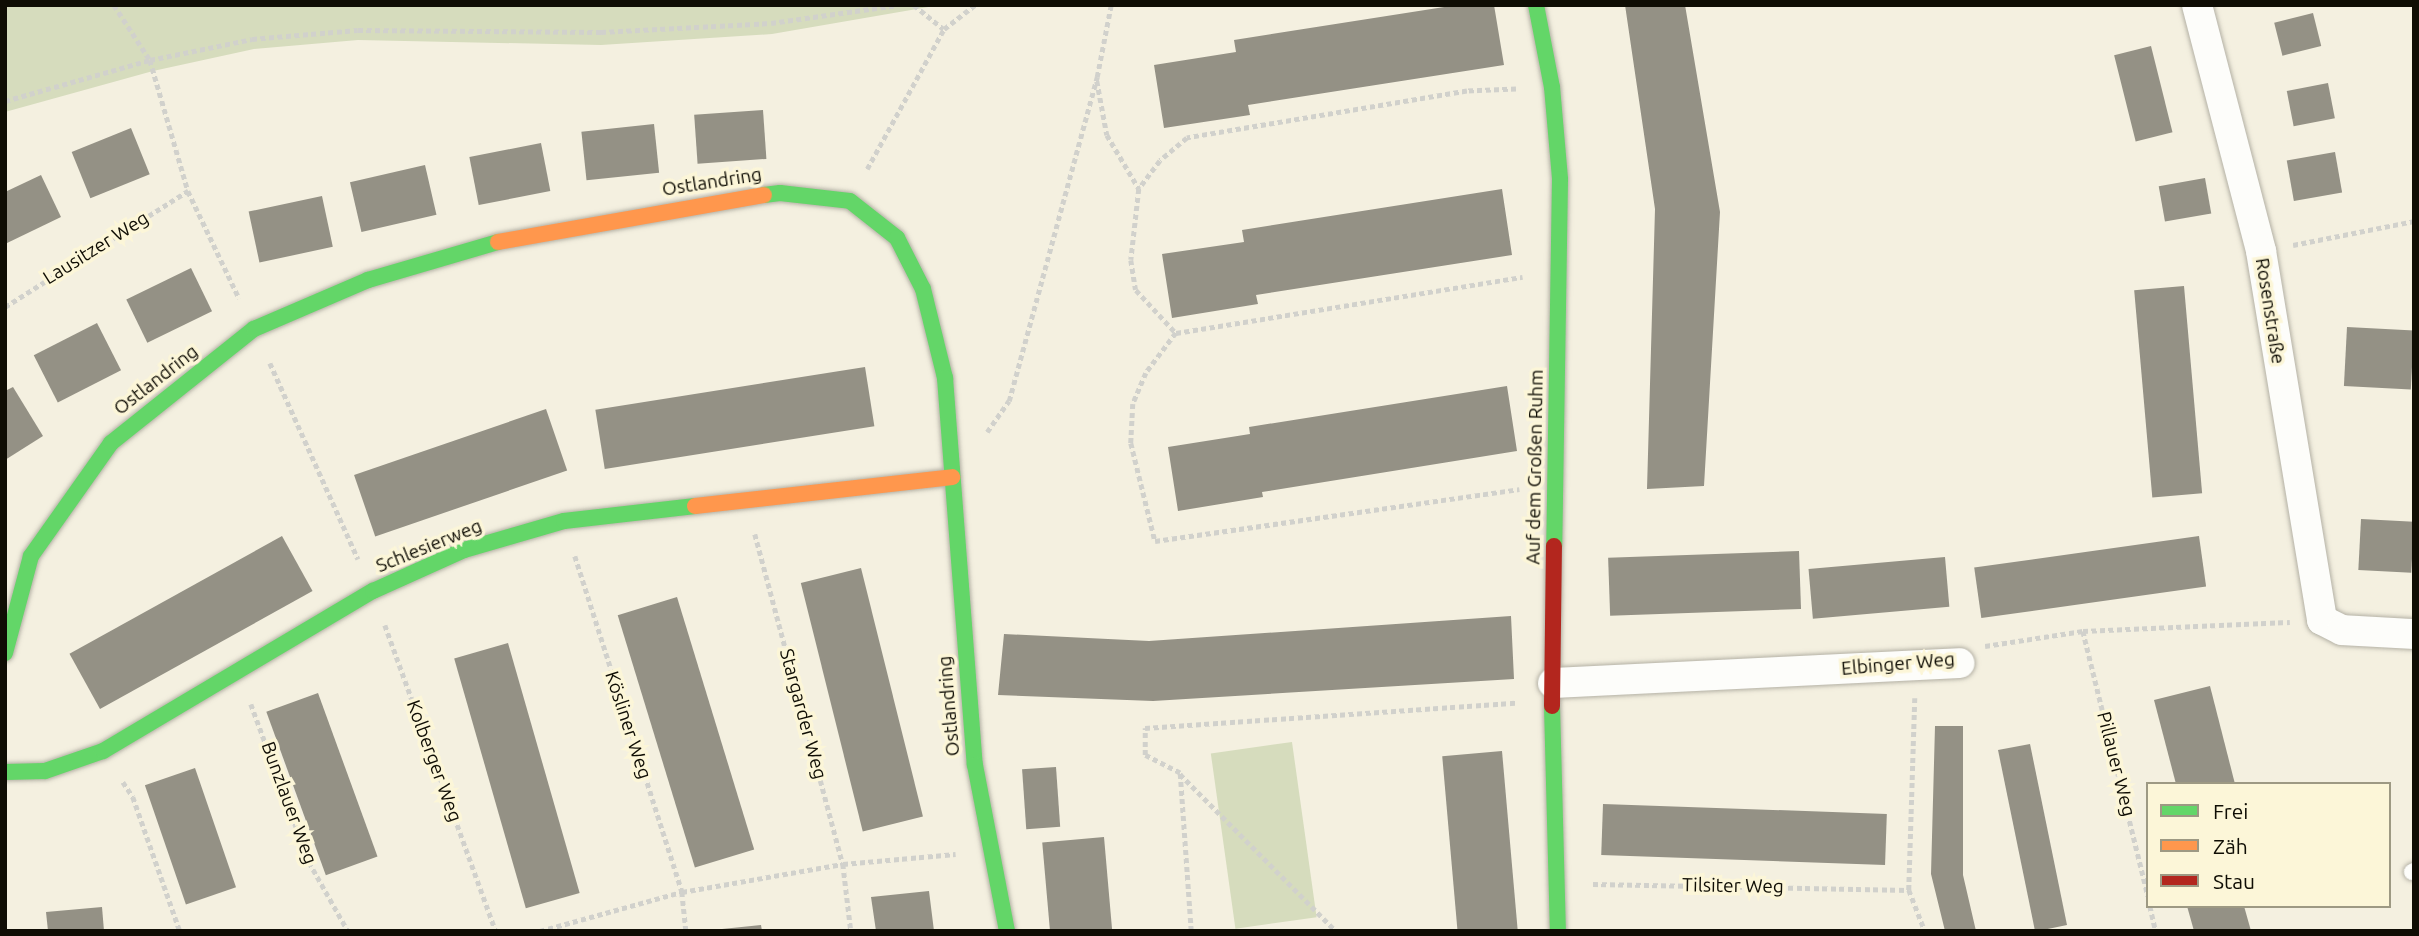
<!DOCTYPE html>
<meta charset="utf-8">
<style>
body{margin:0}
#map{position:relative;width:2419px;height:936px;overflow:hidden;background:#f4f0e0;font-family:Ubuntu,sans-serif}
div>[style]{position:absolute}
.green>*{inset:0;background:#d6dcbd;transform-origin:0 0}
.building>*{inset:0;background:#949185;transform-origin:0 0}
.path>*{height:4.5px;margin-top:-2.25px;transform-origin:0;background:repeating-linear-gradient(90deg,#d1d1cc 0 5px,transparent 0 8.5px)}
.roads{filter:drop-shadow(0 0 2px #b4b1a5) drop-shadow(0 0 2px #b4b1a5)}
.lane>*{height:16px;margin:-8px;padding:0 8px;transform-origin:8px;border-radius:8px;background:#fdfdfa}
.street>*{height:30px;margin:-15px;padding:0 15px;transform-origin:15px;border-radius:15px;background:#fdfdfa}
.fast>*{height:16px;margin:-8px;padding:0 8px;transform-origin:8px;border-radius:8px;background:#63d668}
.slow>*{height:16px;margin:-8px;padding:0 8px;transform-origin:8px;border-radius:8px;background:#ff974d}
.jam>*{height:16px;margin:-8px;padding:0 8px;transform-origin:8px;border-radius:8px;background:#b3261e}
span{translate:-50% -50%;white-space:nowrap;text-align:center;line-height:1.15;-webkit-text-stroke:7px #fcf6d8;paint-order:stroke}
.street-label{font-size:19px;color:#0f0d04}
.frame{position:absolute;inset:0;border:7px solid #0f0d04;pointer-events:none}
.legend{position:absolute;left:2146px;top:782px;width:245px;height:126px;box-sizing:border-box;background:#fcf6d8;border:2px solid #9d9983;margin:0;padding:9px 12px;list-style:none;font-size:21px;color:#0f0d04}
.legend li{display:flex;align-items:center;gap:14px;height:35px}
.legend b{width:35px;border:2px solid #9d9983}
</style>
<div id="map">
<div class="green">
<div style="clip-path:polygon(5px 5px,940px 5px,772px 34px,601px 45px,358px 40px,254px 49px,153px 71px,5px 112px)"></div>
<div style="left:1292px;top:742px;width:177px;height:82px;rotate:82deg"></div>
</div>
<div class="building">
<div style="clip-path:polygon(1457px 5px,1494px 5px,1504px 65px,1248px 105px,1250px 115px,1164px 128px,1154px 65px,1236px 52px,1234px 40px)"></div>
<div style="clip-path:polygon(1625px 5px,1685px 5px,1720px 212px,1704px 486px,1647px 489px,1655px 209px)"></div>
<div style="left:2313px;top:13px;width:34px;height:40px;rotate:76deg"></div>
<div style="left:2151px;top:46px;width:89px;height:38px;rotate:76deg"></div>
<div style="left:2328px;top:83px;width:36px;height:42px;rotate:79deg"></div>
<div style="left:763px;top:110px;width:49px;height:69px;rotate:86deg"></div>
<div style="left:654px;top:124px;width:49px;height:73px;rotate:84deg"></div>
<div style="left:131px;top:128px;width:50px;height:64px;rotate:68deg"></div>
<div style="left:541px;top:143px;width:49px;height:73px;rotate:79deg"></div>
<div style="left:2335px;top:152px;width:41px;height:49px;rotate:80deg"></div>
<div style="left:425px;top:165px;width:51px;height:77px;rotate:77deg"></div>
<div style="clip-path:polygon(41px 175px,61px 217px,5px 244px,5px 192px)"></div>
<div style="left:2205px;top:178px;width:36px;height:47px;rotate:80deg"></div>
<div style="clip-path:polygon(1502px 189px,1512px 255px,1256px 295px,1258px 304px,1172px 318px,1162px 254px,1244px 242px,1242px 230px)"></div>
<div style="left:322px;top:196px;width:52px;height:75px;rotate:78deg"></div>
<div style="left:191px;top:268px;width:48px;height:72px;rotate:64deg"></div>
<div style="left:2184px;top:286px;width:208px;height:50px;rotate:85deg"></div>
<div style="left:97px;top:323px;width:53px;height:71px;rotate:63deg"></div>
<div style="left:2347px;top:327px;width:67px;height:59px;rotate:3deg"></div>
<div style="left:865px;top:367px;width:60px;height:273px;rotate:81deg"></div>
<div style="clip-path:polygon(1507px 386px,1517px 451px,1262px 492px,1263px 497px,1178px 511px,1168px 447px,1250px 434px,1249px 427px)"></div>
<div style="clip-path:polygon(13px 387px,43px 436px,5px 460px,5px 391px)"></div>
<div style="left:546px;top:409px;width:65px;height:203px;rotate:71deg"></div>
<div style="left:2361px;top:519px;width:53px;height:51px;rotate:3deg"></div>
<div style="left:282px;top:536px;width:63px;height:243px;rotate:61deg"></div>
<div style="left:2199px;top:536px;width:51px;height:227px;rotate:82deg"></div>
<div style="left:1799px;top:551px;width:58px;height:191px;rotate:88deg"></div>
<div style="left:1945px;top:557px;width:50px;height:137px;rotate:85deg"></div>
<div style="left:861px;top:568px;width:256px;height:62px;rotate:76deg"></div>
<div style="left:677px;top:597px;width:264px;height:62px;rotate:73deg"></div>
<div style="clip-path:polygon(1511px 616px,1514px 679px,1153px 701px,998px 695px,1004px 634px,1149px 641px)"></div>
<div style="left:508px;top:643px;width:260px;height:56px;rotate:74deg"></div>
<div style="clip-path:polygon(2210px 686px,2235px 784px,2176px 784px,2154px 700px)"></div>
<div style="left:318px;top:693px;width:174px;height:55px;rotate:70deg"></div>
<div style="clip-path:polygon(1935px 726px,1963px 726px,1963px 875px,1976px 931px,1945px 931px,1931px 874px)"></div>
<div style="clip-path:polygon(2030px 744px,2067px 925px,2038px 931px,2035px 931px,1998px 750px)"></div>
<div style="left:1502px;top:751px;width:181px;height:60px;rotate:85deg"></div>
<div style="left:1056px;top:767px;width:60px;height:34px;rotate:86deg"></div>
<div style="left:195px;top:768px;width:126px;height:53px;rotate:71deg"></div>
<div style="left:1603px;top:804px;width:284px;height:51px;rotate:2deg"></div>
<div style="left:1104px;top:837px;width:94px;height:62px;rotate:85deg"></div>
<div style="clip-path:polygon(929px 891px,934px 931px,876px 931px,871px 897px)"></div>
<div style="clip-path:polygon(2187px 906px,2244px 906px,2251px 931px,2194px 931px)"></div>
<div style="clip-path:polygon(102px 907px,104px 931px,48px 931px,46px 912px)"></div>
<div style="clip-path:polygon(761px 925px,762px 931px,722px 931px,722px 929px)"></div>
</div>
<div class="path">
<div style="left:114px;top:5px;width:66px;rotate:56.8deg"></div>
<div style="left:150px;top:60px;width:136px;rotate:73.8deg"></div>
<div style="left:188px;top:191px;width:119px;rotate:64.5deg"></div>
<div style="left:914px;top:5px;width:38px;rotate:39deg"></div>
<div style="left:1097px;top:81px;width:55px;rotate:79.5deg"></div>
<div style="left:1107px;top:135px;width:63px;rotate:59.3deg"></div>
<div style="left:1516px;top:89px;width:49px;rotate:177.7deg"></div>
<div style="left:1467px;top:91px;width:284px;rotate:170.5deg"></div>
<div style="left:1187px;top:138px;width:35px;rotate:140deg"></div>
<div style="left:1160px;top:161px;width:35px;rotate:127deg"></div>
<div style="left:1139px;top:189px;width:71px;rotate:96.4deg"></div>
<div style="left:1131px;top:260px;width:30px;rotate:81deg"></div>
<div style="left:1136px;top:290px;width:59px;rotate:47.1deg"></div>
<div style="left:1176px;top:333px;width:351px;rotate:-9.2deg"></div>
<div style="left:5px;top:101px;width:151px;rotate:-15.8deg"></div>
<div style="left:150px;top:60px;width:104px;rotate:-11.6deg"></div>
<div style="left:252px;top:39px;width:106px;rotate:-4.9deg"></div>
<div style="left:358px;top:30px;width:243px;rotate:0.5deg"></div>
<div style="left:601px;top:32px;width:170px;rotate:-3deg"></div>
<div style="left:771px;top:23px;width:128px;rotate:-8.1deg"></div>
<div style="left:867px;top:169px;width:160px;rotate:-61.2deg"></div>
<div style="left:944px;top:29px;width:39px;rotate:-38deg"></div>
<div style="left:2293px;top:245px;width:123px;rotate:-11.2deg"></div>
<div style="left:5px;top:307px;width:217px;rotate:-32.4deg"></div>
<div style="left:1176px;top:333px;width:50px;rotate:126.9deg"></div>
<div style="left:1146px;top:373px;width:34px;rotate:113deg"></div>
<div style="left:1133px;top:404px;width:39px;rotate:93deg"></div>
<div style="left:1131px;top:443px;width:101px;rotate:76.2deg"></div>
<div style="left:1155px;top:541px;width:368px;rotate:-8.1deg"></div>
<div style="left:270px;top:363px;width:215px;rotate:65.8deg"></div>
<div style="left:987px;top:432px;width:38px;rotate:-55deg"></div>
<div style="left:1009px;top:401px;width:336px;rotate:-74.8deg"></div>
<div style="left:1097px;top:77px;width:73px;rotate:-79deg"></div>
<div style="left:755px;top:534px;width:342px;rotate:75.1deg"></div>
<div style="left:843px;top:864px;width:67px;rotate:83.2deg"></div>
<div style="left:575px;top:556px;width:353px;rotate:72.3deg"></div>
<div style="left:682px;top:892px;width:39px;rotate:84deg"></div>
<div style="left:385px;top:625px;width:326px;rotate:70.1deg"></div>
<div style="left:2083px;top:631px;width:273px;rotate:76.2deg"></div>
<div style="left:1985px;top:646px;width:99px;rotate:-8.7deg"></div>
<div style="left:2083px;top:631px;width:207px;rotate:-2.5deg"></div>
<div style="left:1915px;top:698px;width:192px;rotate:91.8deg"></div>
<div style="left:1909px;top:890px;width:44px;rotate:68.7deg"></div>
<div style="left:251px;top:704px;width:168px;rotate:69.8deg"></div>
<div style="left:309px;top:862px;width:79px;rotate:60.5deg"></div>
<div style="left:1180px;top:774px;width:221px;rotate:45.2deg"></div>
<div style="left:123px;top:782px;width:18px;rotate:56deg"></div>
<div style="left:133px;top:797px;width:142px;rotate:70.7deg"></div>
<div style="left:1593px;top:884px;width:316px;rotate:1.1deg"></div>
<div style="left:2150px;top:906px;width:26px;rotate:77deg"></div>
<div style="left:540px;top:931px;width:147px;rotate:-15.4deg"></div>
<div style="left:682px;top:892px;width:163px;rotate:-9.9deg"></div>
<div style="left:843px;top:864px;width:113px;rotate:-5.1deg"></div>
<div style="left:1191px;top:931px;width:158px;rotate:-94deg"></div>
<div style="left:1180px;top:773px;width:39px;rotate:-153deg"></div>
<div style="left:1145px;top:755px;width:27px;rotate:-90deg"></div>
<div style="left:1145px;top:728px;width:371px;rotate:-3.9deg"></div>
</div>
<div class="roads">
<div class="lane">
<div style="left:2412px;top:872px;width:2px;rotate:-27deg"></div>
</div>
<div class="street">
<div style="left:2197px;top:5px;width:254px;rotate:75.4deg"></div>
<div style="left:2261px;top:251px;width:374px;rotate:80.6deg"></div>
<div style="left:2322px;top:620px;width:22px;rotate:27deg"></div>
<div style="left:2342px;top:630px;width:72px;rotate:3.2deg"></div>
<div style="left:1553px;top:683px;width:407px;rotate:-2.8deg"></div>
</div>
<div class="fast">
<div style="left:1536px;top:5px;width:84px;rotate:79deg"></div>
<div style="left:1552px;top:87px;width:92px;rotate:85deg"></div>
<div style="left:1560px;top:179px;width:367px;rotate:90.9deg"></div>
<div style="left:764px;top:195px;width:16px;rotate:-7deg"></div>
<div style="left:780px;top:193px;width:70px;rotate:6.5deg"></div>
<div style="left:850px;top:201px;width:60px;rotate:38.2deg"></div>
<div style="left:897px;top:238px;width:57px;rotate:63deg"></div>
<div style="left:923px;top:289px;width:92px;rotate:76.1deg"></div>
<div style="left:945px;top:378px;width:388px;rotate:85.6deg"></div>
<div style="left:975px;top:765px;width:169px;rotate:79.1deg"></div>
<div style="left:5px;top:653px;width:100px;rotate:-75deg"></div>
<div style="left:31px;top:556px;width:138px;rotate:-54.7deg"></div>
<div style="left:111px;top:443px;width:183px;rotate:-38.6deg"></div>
<div style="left:254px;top:329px;width:124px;rotate:-23.3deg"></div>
<div style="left:368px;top:280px;width:135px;rotate:-16.3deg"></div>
<div style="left:1552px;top:706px;width:225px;rotate:88.5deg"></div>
<div style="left:5px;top:772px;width:40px;rotate:-1.4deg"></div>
<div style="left:45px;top:771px;width:61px;rotate:-19deg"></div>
<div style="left:103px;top:751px;width:314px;rotate:-30.7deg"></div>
<div style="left:373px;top:591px;width:100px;rotate:-24.3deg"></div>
<div style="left:464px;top:550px;width:104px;rotate:-16.2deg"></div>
<div style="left:564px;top:521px;width:132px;rotate:-6.5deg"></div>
</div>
<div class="slow">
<div style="left:498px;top:242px;width:270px;rotate:-10deg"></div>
<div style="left:695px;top:506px;width:259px;rotate:-6.4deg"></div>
</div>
<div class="jam">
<div style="left:1552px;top:706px;width:160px;rotate:-89.3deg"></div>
</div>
</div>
<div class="street-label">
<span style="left:712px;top:182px;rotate:-9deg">Ostlandring</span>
<span style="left:96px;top:248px;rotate:-32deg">Lausitzer Weg</span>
<span style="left:2270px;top:311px;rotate:81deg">Rosenstraße</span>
<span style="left:156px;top:380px;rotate:-38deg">Ostlandring</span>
<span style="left:1535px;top:467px;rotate:-89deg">Auf dem Großen Ruhm</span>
<span style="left:429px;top:546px;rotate:-22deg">Schlesierweg</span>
<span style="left:1898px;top:664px;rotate:-5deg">Elbinger Weg</span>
<span style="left:949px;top:706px;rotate:-95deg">Ostlandring</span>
<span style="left:803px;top:714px;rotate:75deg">Stargarder Weg</span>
<span style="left:628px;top:725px;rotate:72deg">Kösliner Weg</span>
<span style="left:434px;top:761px;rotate:70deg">Kolberger Weg</span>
<span style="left:2116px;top:764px;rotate:76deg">Pillauer Weg</span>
<span style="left:289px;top:803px;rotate:70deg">Bunzlauer Weg</span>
<span style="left:1733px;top:886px;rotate:1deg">Tilsiter Weg</span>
</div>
<div class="frame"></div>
<ul class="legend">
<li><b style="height:9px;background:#63d668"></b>Frei</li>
<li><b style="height:9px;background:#ff974d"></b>Zäh</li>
<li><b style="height:9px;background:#b3261e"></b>Stau</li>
</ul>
</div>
